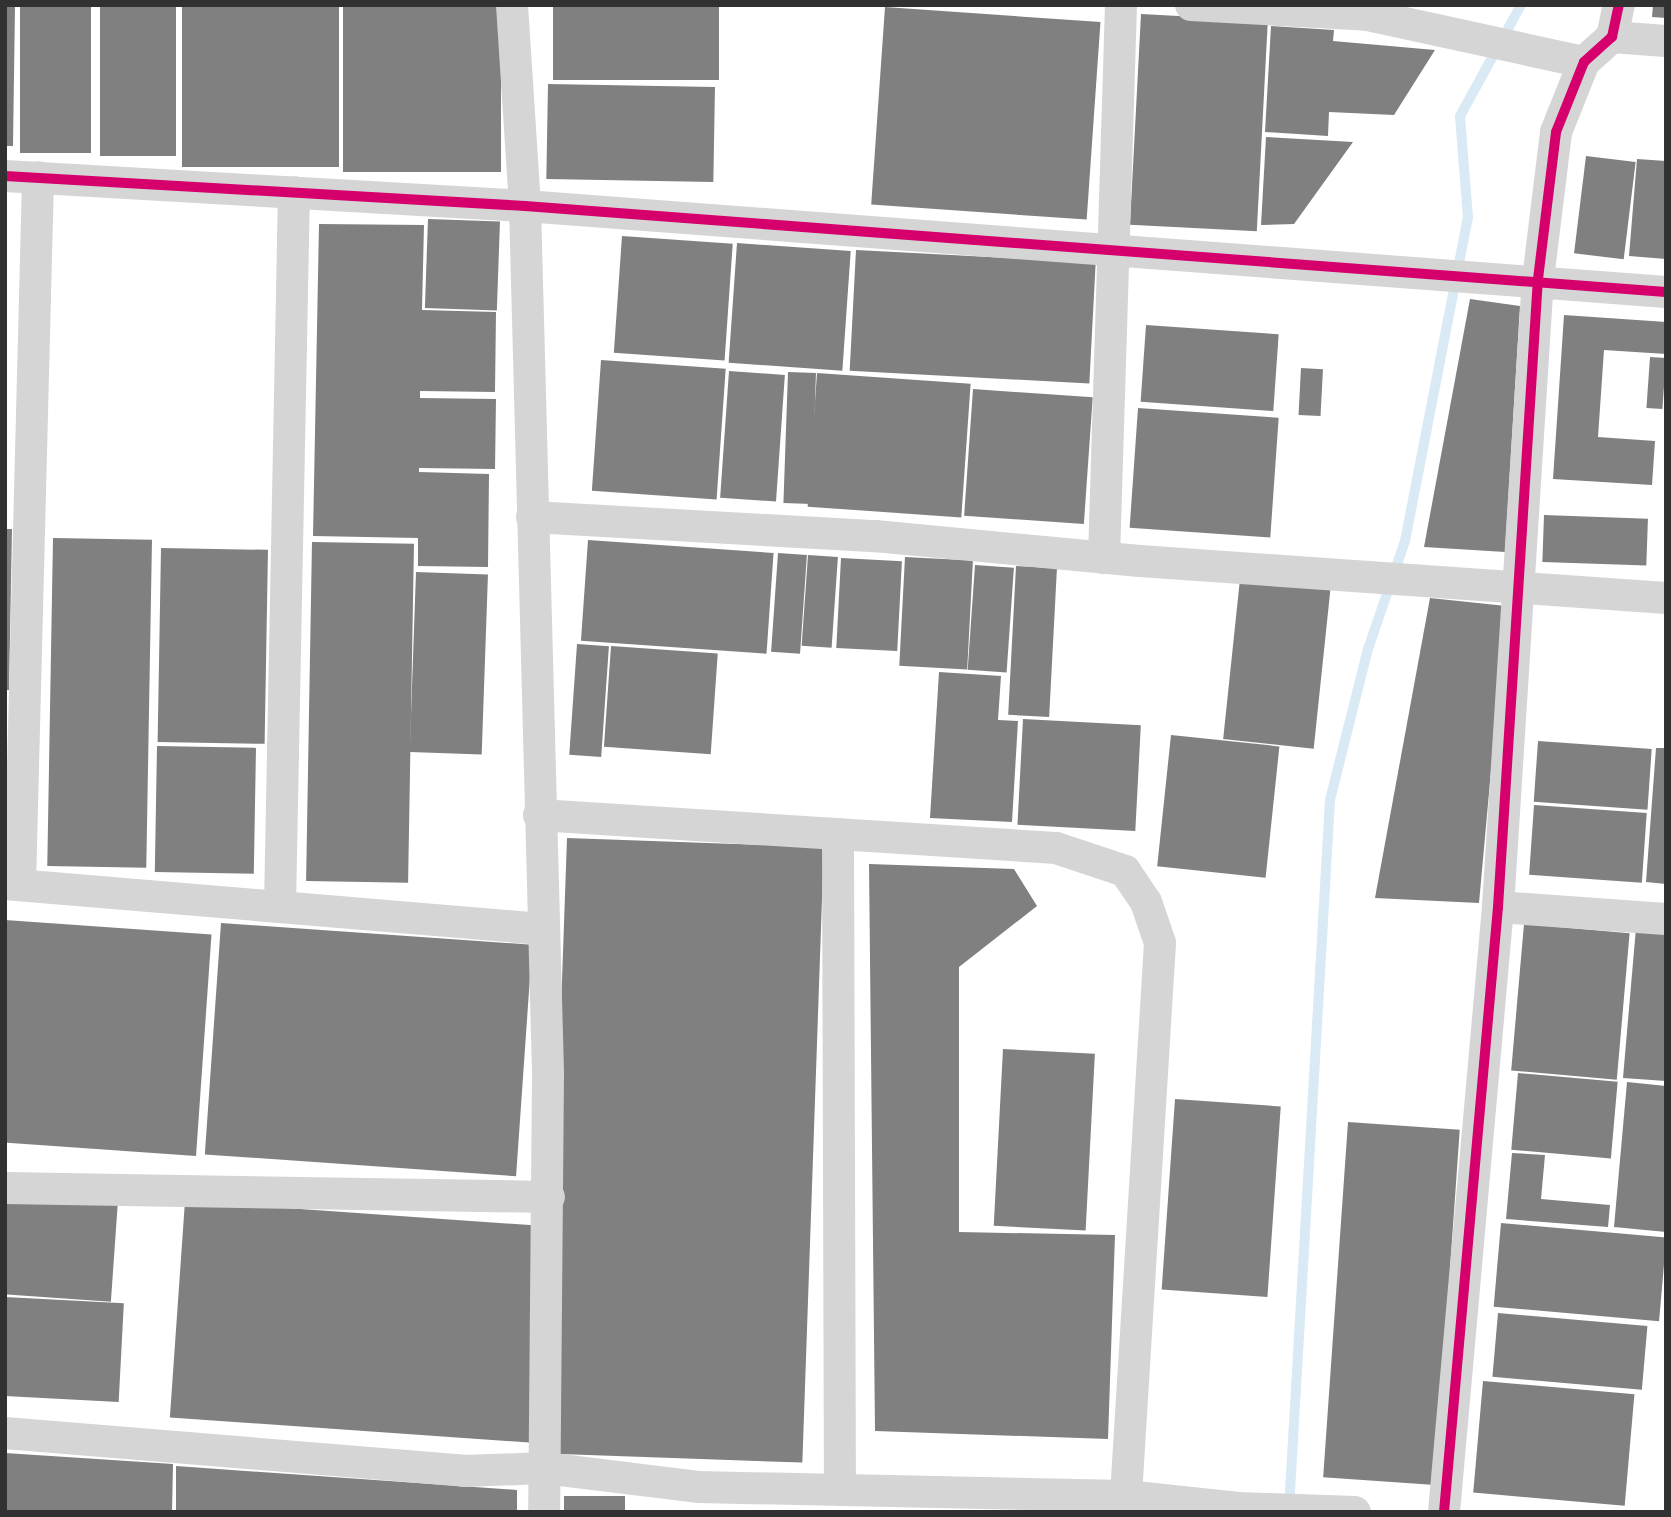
<!DOCTYPE html>
<style>
body{margin:0}
#map{position:relative;width:1671px;height:1517px;overflow:hidden;background:#fff;font-family:"Fira Sans",sans-serif}
div>[style]{position:absolute}
.stream>*{height:10px;margin:-5px;padding:0 5px;transform-origin:5px;border-radius:5px;background:#d9eaf4}
.building>*{inset:0;background:#808080;transform-origin:0 0}
.minor>*{height:32px;margin:-16px;padding:0 16px;transform-origin:16px;border-radius:16px;background:#d5d5d5}
.cycleway>*{height:10px;margin:-5px;padding:0 5px;transform-origin:5px;border-radius:5px;background:#d6006c}
span{translate:-50% -50%;white-space:nowrap;text-align:center;line-height:1.15;-webkit-text-stroke:7px #fff;paint-order:stroke}
.frame{position:absolute;inset:0;border:7px solid #313131;pointer-events:none}
</style>
<div id="map">
<div class="stream">
<div style="left:1289px;top:1509px;width:710px;rotate:-86.69deg"></div>
<div style="left:1330px;top:800px;width:156px;rotate:-75.9deg"></div>
<div style="left:1368px;top:649px;width:114px;rotate:-71.1deg"></div>
<div style="left:1405px;top:541px;width:329px;rotate:-79deg"></div>
<div style="left:1468px;top:218px;width:102px;rotate:-94.5deg"></div>
<div style="left:1460px;top:116px;width:127px;rotate:-61.2deg"></div>
</div>
<div class="building">
<div style="clip-path:polygon(5px 5px,15px 5px,13px 146px,5px 146px)"></div>
<div style="left:20px;top:5px;width:71px;height:148px"></div>
<div style="left:100px;top:5px;width:76px;height:151px"></div>
<div style="left:182px;top:5px;width:157px;height:162px"></div>
<div style="left:343px;top:5px;width:158px;height:167px"></div>
<div style="left:553px;top:5px;width:166px;height:75px"></div>
<div style="clip-path:polygon(1653px 5px,1666px 5px,1666px 18px,1652px 17px)"></div>
<div style="left:885px;top:7px;width:216px;height:198px;rotate:4deg"></div>
<div style="left:1141px;top:14px;width:127px;height:211px;rotate:3deg"></div>
<div style="clip-path:polygon(1271px 26px,1334px 30px,1333px 41px,1435px 50px,1394px 115px,1329px 112px,1328px 136px,1265px 132px)"></div>
<div style="left:548px;top:84px;width:167px;height:95px;rotate:1deg"></div>
<div style="clip-path:polygon(1266px 137px,1353px 142px,1294px 224px,1261px 225px)"></div>
<div style="left:1586px;top:156px;width:50px;height:98px;rotate:7deg"></div>
<div style="clip-path:polygon(1637px 159px,1666px 161px,1666px 259px,1629px 256px)"></div>
<div style="left:428px;top:219px;width:72px;height:89px;rotate:2deg"></div>
<div style="clip-path:polygon(319px 224px,424px 225px,422px 310px,496px 312px,495px 392px,420px 391px,420px 398px,496px 399px,495px 469px,419px 468px,419px 472px,489px 474px,488px 567px,418px 566px,418px 538px,313px 536px)"></div>
<div style="left:622px;top:236px;width:111px;height:117px;rotate:4deg"></div>
<div style="left:737px;top:243px;width:114px;height:120px;rotate:4deg"></div>
<div style="left:856px;top:250px;width:240px;height:121px;rotate:3deg"></div>
<div style="clip-path:polygon(1470px 299px,1520px 306px,1505px 552px,1424px 547px)"></div>
<div style="clip-path:polygon(1564px 315px,1666px 322px,1666px 354px,1604px 350px,1598px 437px,1655px 441px,1652px 485px,1553px 479px)"></div>
<div style="left:1146px;top:325px;width:133px;height:77px;rotate:4deg"></div>
<div style="left:1650px;top:357px;width:16px;height:51px;rotate:4deg"></div>
<div style="left:601px;top:360px;width:125px;height:131px;rotate:4deg"></div>
<div style="left:1301px;top:368px;width:22px;height:47px;rotate:3deg"></div>
<div style="left:729px;top:371px;width:56px;height:127px;rotate:4deg"></div>
<div style="left:788px;top:372px;width:28px;height:131px;rotate:2deg"></div>
<div style="left:817px;top:373px;width:154px;height:134px;rotate:4deg"></div>
<div style="left:973px;top:389px;width:120px;height:127px;rotate:4deg"></div>
<div style="left:1138px;top:408px;width:141px;height:120px;rotate:4deg"></div>
<div style="left:1544px;top:515px;width:104px;height:47px;rotate:2deg"></div>
<div style="clip-path:polygon(5px 529px,12px 529px,9px 690px,5px 690px)"></div>
<div style="left:53px;top:538px;width:99px;height:328px;rotate:1deg"></div>
<div style="left:588px;top:540px;width:186px;height:101px;rotate:4deg"></div>
<div style="left:312px;top:542px;width:102px;height:339px;rotate:1deg"></div>
<div style="left:161px;top:548px;width:107px;height:194px;rotate:1deg"></div>
<div style="left:778px;top:553px;width:29px;height:99px;rotate:4deg"></div>
<div style="left:808px;top:555px;width:30px;height:91px;rotate:4deg"></div>
<div style="left:905px;top:557px;width:68px;height:109px;rotate:3deg"></div>
<div style="left:841px;top:558px;width:61px;height:90px;rotate:3deg"></div>
<div style="left:975px;top:565px;width:39px;height:105px;rotate:4deg"></div>
<div style="left:1016px;top:566px;width:41px;height:149px;rotate:3deg"></div>
<div style="left:416px;top:572px;width:72px;height:180px;rotate:2deg"></div>
<div style="left:1240px;top:579px;width:91px;height:161px;rotate:6deg"></div>
<div style="clip-path:polygon(1430px 598px,1506px 606px,1479px 903px,1375px 898px)"></div>
<div style="left:577px;top:644px;width:32px;height:111px;rotate:4deg"></div>
<div style="left:611px;top:646px;width:107px;height:101px;rotate:4deg"></div>
<div style="clip-path:polygon(939px 672px,1001px 676px,998px 720px,1018px 721px,1012px 822px,930px 818px)"></div>
<div style="left:1023px;top:719px;width:118px;height:106px;rotate:3deg"></div>
<div style="left:1171px;top:735px;width:109px;height:132px;rotate:6deg"></div>
<div style="left:1538px;top:741px;width:114px;height:61px;rotate:4deg"></div>
<div style="left:157px;top:746px;width:99px;height:126px;rotate:1deg"></div>
<div style="clip-path:polygon(1656px 748px,1666px 748px,1666px 884px,1646px 882px)"></div>
<div style="left:1534px;top:805px;width:113px;height:70px;rotate:4deg"></div>
<div style="left:567px;top:838px;width:257px;height:616px;rotate:2deg"></div>
<div style="clip-path:polygon(869px 864px,1014px 869px,1037px 906px,959px 967px,959px 1232px,1115px 1235px,1108px 1439px,875px 1431px)"></div>
<div style="left:5px;top:920px;width:207px;height:222px;rotate:4deg"></div>
<div style="left:221px;top:923px;width:312px;height:232px;rotate:4deg"></div>
<div style="left:1524px;top:924px;width:106px;height:147px;rotate:5deg"></div>
<div style="clip-path:polygon(1636px 928px,1666px 931px,1666px 1081px,1623px 1078px)"></div>
<div style="left:1003px;top:1049px;width:92px;height:177px;rotate:3deg"></div>
<div style="left:1518px;top:1073px;width:100px;height:77px;rotate:5deg"></div>
<div style="clip-path:polygon(1627px 1082px,1666px 1086px,1666px 1232px,1614px 1227px)"></div>
<div style="left:1175px;top:1099px;width:106px;height:191px;rotate:4deg"></div>
<div style="left:1348px;top:1122px;width:112px;height:356px;rotate:4deg"></div>
<div style="clip-path:polygon(1512px 1153px,1545px 1155px,1541px 1199px,1610px 1205px,1608px 1227px,1506px 1219px)"></div>
<div style="left:5px;top:1196px;width:113px;height:98px;rotate:4deg"></div>
<div style="left:185px;top:1201px;width:360px;height:217px;rotate:4deg"></div>
<div style="left:1501px;top:1223px;width:166px;height:84px;rotate:5deg"></div>
<div style="left:5px;top:1297px;width:119px;height:99px;rotate:3deg"></div>
<div style="left:1498px;top:1313px;width:150px;height:64px;rotate:5deg"></div>
<div style="left:1483px;top:1381px;width:152px;height:112px;rotate:5deg"></div>
<div style="clip-path:polygon(5px 1453px,173px 1464px,172px 1512px,5px 1512px)"></div>
<div style="clip-path:polygon(176px 1466px,517px 1490px,517px 1512px,176px 1512px)"></div>
<div style="left:564px;top:1496px;width:61px;height:16px"></div>
</div>
<div class="minor">
<div style="left:512px;top:5px;width:201px;rotate:86.3deg"></div>
<div style="left:525px;top:206px;width:868px;rotate:88.48deg"></div>
<div style="left:548px;top:1074px;width:438px;rotate:90.5deg"></div>
<div style="left:1191px;top:5px;width:177px;rotate:3.2deg"></div>
<div style="left:1368px;top:15px;width:10px;rotate:-84deg"></div>
<div style="left:1368px;top:15px;width:221px;rotate:12.3deg"></div>
<div style="left:1612px;top:37px;width:54px;rotate:4.2deg"></div>
<div style="left:5px;top:176px;width:521px;rotate:3.3deg"></div>
<div style="left:525px;top:206px;width:1144px;rotate:4.31deg"></div>
<div style="left:532px;top:517px;width:344px;rotate:3.2deg"></div>
<div style="left:875px;top:536px;width:266px;rotate:5.4deg"></div>
<div style="left:1140px;top:561px;width:527px;rotate:4.02deg"></div>
<div style="left:1104px;top:558px;width:553px;rotate:-88.24deg"></div>
<div style="left:539px;top:815px;width:518px;rotate:3.65deg"></div>
<div style="left:1056px;top:848px;width:73px;rotate:18.4deg"></div>
<div style="left:1125px;top:871px;width:37px;rotate:56deg"></div>
<div style="left:1146px;top:902px;width:43px;rotate:71.1deg"></div>
<div style="left:1160px;top:943px;width:554px;rotate:93.52deg"></div>
<div style="left:838px;top:834px;width:656px;rotate:89.83deg"></div>
<div style="left:5px;top:884px;width:539px;rotate:4.79deg"></div>
<div style="left:20px;top:885px;width:708px;rotate:-88.54deg"></div>
<div style="left:280px;top:906px;width:714px;rotate:-88.88deg"></div>
<div style="left:1498px;top:907px;width:168px;rotate:4.1deg"></div>
<div style="left:5px;top:1188px;width:544px;rotate:0.95deg"></div>
<div style="left:5px;top:1433px;width:461px;rotate:4.7deg"></div>
<div style="left:464px;top:1471px;width:80px;rotate:-2.1deg"></div>
<div style="left:544px;top:1468px;width:155px;rotate:7deg"></div>
<div style="left:698px;top:1487px;width:428px;rotate:1.2deg"></div>
<div style="left:1126px;top:1496px;width:113px;rotate:6.1deg"></div>
<div style="left:1238px;top:1508px;width:117px;rotate:2deg"></div>
<div style="left:1444px;top:1512px;width:607px;rotate:-84.9deg"></div>
<div style="left:1498px;top:907px;width:629px;rotate:-86.36deg"></div>
<div style="left:1538px;top:279px;width:148px;rotate:-83deg"></div>
<div style="left:1556px;top:132px;width:75px;rotate:-68.2deg"></div>
<div style="left:1584px;top:62px;width:38px;rotate:-42deg"></div>
<div style="left:1612px;top:37px;width:33px;rotate:-78deg"></div>
</div>
<div class="cycleway">
<div style="left:5px;top:176px;width:521px;rotate:3.3deg"></div>
<div style="left:525px;top:206px;width:1144px;rotate:4.31deg"></div>
<div style="left:1444px;top:1512px;width:607px;rotate:-84.9deg"></div>
<div style="left:1498px;top:907px;width:629px;rotate:-86.36deg"></div>
<div style="left:1538px;top:279px;width:148px;rotate:-83deg"></div>
<div style="left:1556px;top:132px;width:75px;rotate:-68.2deg"></div>
<div style="left:1584px;top:62px;width:38px;rotate:-42deg"></div>
<div style="left:1612px;top:37px;width:33px;rotate:-78deg"></div>
</div>
<div class="frame"></div>
</div>
